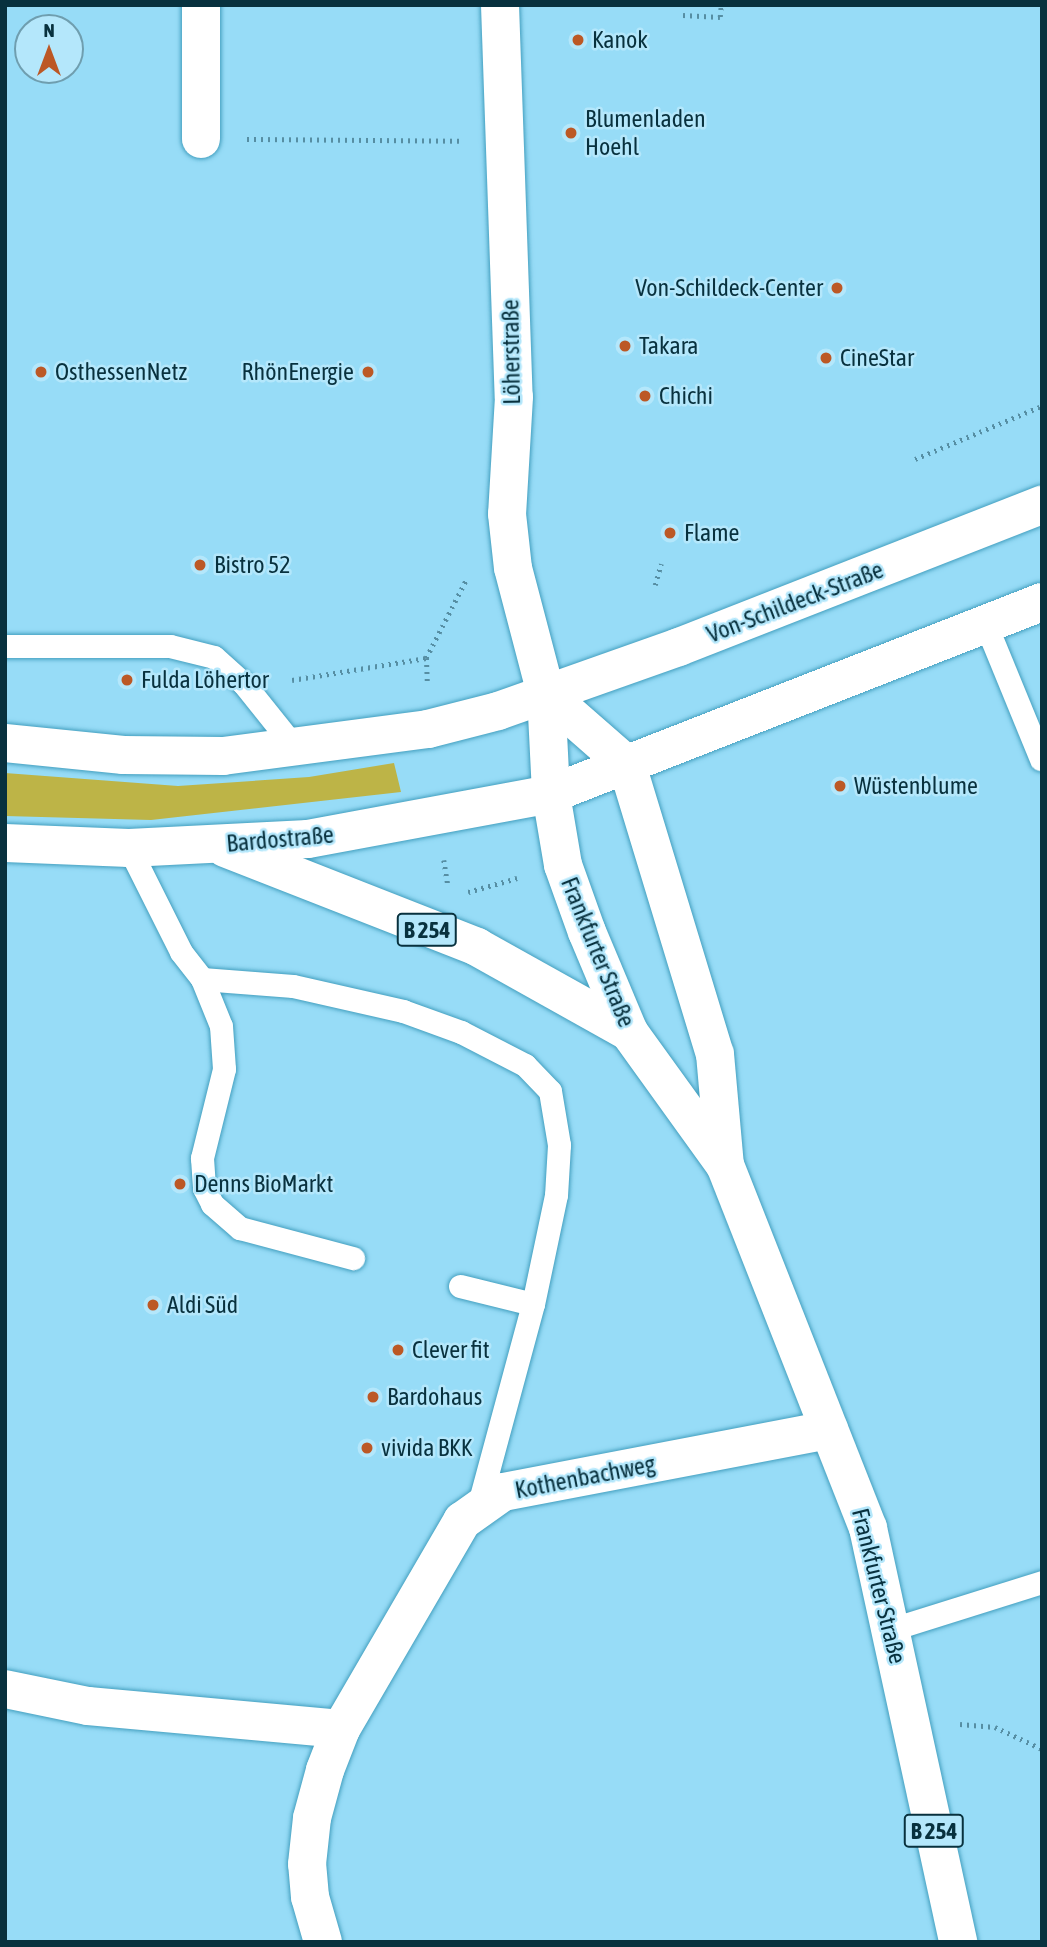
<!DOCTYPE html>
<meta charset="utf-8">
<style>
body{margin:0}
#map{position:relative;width:1047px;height:1947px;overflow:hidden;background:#97dcf7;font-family:"Asap Condensed",sans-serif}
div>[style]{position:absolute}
.green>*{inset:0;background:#bdb447}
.path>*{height:4.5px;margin-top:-2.25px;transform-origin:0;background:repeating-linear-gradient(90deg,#568ea3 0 2px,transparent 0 7px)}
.roads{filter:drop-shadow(0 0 2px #439fbf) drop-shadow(0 0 2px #439fbf)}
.lane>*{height:23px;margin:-11.5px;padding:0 11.5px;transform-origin:11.5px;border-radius:11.5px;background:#fff}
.street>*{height:38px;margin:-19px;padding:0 19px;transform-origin:19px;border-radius:19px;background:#fff}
.primary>*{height:38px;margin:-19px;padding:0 19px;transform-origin:19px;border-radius:19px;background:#fff}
.dots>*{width:19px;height:19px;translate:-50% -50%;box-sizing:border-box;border:4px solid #b4e7fb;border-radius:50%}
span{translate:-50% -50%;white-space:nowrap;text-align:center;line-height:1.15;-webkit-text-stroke:5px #b4e7fb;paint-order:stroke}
.shield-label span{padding:2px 5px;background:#b4e7fb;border:2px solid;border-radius:5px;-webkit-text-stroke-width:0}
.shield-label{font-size:23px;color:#08313e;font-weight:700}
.poi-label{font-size:24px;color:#08313e}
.left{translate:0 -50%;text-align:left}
.right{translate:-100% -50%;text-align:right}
.street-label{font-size:24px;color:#08313e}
.frame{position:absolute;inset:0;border:7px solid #08313e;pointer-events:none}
.north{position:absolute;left:14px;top:14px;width:70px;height:70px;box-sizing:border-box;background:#b4e7fb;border:2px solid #6f9eaf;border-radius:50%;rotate:0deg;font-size:19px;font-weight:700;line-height:28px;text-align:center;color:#08313e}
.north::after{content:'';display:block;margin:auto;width:24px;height:32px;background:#bc5825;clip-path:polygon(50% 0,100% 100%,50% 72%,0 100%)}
</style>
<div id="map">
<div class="green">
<div style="clip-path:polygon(394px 763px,401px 792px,151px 820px,5px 816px,5px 773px,178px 786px,309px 777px)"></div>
</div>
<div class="path">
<div style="left:683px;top:15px;width:37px;rotate:3deg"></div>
<div style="left:720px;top:17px;width:12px;rotate:-85deg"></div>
<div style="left:247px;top:139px;width:212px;rotate:0.5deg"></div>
<div style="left:915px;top:459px;width:138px;rotate:-22.7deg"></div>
<div style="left:655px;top:585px;width:22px;rotate:-74deg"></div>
<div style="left:292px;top:680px;width:136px;rotate:-9.3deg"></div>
<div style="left:427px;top:681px;width:23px;rotate:-92deg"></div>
<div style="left:426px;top:658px;width:88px;rotate:-62.9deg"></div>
<div style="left:444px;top:860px;width:26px;rotate:81deg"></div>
<div style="left:468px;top:892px;width:51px;rotate:-15.9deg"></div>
<div style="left:960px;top:1724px;width:35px;rotate:5deg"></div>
<div style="left:995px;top:1727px;width:52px;rotate:25.1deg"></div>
</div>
<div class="roads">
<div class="lane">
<div style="left:986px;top:625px;width:145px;rotate:67.7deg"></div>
<div style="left:5px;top:646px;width:165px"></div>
<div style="left:170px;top:646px;width:45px;rotate:14deg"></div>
<div style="left:214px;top:657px;width:40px;rotate:42deg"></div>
<div style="left:244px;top:684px;width:83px;rotate:51.3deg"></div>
<div style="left:129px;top:848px;width:116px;rotate:63.4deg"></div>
<div style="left:181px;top:952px;width:34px;rotate:52deg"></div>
<div style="left:202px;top:979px;width:51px;rotate:68deg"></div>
<div style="left:221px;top:1026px;width:43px;rotate:86deg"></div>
<div style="left:224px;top:1069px;width:92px;rotate:103.9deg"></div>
<div style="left:202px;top:1158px;width:30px;rotate:86deg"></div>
<div style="left:204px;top:1188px;width:18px;rotate:63deg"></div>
<div style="left:212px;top:1204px;width:37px;rotate:41deg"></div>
<div style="left:240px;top:1228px;width:117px;rotate:14.9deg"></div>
<div style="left:202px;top:979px;width:91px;rotate:4.4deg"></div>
<div style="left:293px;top:986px;width:113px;rotate:12.8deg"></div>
<div style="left:403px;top:1011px;width:62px;rotate:19.9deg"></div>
<div style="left:461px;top:1032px;width:72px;rotate:27.3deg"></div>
<div style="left:525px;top:1065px;width:36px;rotate:46deg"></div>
<div style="left:550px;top:1091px;width:55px;rotate:80.5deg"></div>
<div style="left:559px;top:1145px;width:50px;rotate:93.4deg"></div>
<div style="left:556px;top:1195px;width:111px;rotate:101.9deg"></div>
<div style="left:533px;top:1304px;width:215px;rotate:105.1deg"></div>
<div style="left:460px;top:1286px;width:75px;rotate:13.9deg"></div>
<div style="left:892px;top:1629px;width:157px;rotate:-17.4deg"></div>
</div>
<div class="street">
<div style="left:500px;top:5px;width:392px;rotate:88deg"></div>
<div style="left:514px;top:397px;width:117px;rotate:93.4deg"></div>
<div style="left:507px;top:514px;width:54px;rotate:83.7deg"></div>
<div style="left:513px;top:568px;width:130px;rotate:75.3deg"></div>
<div style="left:201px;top:139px;width:134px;rotate:-90deg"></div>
<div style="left:5px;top:1689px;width:85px;rotate:11.6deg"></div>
<div style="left:88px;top:1706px;width:254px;rotate:5.2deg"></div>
<div style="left:323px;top:1942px;width:47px;rotate:-106.1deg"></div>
<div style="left:310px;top:1897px;width:33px;rotate:-95deg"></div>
<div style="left:307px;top:1864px;width:46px;rotate:-83.8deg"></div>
<div style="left:312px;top:1818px;width:50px;rotate:-74.8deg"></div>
<div style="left:325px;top:1770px;width:44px;rotate:-68.7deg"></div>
<div style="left:341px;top:1729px;width:241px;rotate:-59.8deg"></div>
<div style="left:462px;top:1521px;width:50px;rotate:-35.3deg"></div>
<div style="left:503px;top:1492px;width:332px;rotate:-10.8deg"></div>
</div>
<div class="primary">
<div style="left:546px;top:694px;width:100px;rotate:87.1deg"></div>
<div style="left:551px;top:794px;width:72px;rotate:80.4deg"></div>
<div style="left:563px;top:865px;width:71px;rotate:70.3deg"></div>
<div style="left:587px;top:932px;width:108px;rotate:67.2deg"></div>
<div style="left:629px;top:1032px;width:164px;rotate:54.2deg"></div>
<div style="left:725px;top:1165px;width:390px;rotate:68.5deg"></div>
<div style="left:868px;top:1528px;width:424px;rotate:77.7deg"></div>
<div style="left:546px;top:694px;width:108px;rotate:41.2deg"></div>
<div style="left:5px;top:743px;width:119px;rotate:5.8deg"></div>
<div style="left:123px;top:755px;width:100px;rotate:0.6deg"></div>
<div style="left:223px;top:756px;width:207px;rotate:-7.5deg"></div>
<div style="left:428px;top:729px;width:72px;rotate:-14.4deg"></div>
<div style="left:498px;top:711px;width:192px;rotate:-19.5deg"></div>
<div style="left:679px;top:647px;width:390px;rotate:-21.4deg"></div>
<div style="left:627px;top:765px;width:302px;rotate:73.1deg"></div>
<div style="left:715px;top:1054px;width:111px;rotate:84.9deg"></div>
<div style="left:5px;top:843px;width:124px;rotate:2.3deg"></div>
<div style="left:129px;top:848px;width:179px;rotate:-2.9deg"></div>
<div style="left:308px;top:839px;width:247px;rotate:-10.5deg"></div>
<div style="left:551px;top:794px;width:527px;rotate:-21.36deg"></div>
<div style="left:225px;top:848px;width:271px;rotate:21.4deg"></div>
<div style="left:477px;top:947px;width:174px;rotate:29.2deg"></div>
</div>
</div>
<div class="dots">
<div style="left:578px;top:40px;background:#bc5825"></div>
<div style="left:571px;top:133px;background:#bc5825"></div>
<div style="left:837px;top:288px;background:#bc5825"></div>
<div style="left:625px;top:346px;background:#bc5825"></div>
<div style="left:826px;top:358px;background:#bc5825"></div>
<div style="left:41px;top:372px;background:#bc5825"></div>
<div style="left:368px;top:372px;background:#bc5825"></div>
<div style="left:645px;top:396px;background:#bc5825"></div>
<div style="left:670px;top:533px;background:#bc5825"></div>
<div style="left:200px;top:565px;background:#bc5825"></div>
<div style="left:127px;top:680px;background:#bc5825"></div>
<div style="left:840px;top:786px;background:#bc5825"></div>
<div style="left:180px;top:1184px;background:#bc5825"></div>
<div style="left:153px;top:1305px;background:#bc5825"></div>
<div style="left:398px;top:1350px;background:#bc5825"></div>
<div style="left:373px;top:1397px;background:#bc5825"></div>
<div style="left:367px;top:1448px;background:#bc5825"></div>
</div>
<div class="shield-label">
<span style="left:427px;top:930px">B 254</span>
<span style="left:934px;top:1831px">B 254</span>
</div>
<div class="poi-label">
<span class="left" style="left:592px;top:40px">Kanok</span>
<span class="left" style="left:585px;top:133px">Blumenladen<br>Hoehl</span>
<span class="right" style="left:823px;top:288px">Von-Schildeck-Center</span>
<span class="left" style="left:639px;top:346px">Takara</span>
<span class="left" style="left:840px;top:358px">CineStar</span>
<span class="left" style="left:55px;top:372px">OsthessenNetz</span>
<span class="right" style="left:354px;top:372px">RhönEnergie</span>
<span class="left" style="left:659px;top:396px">Chichi</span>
<span class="left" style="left:684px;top:533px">Flame</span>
<span class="left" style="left:214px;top:565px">Bistro 52</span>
<span class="left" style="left:141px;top:680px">Fulda Löhertor</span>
<span class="left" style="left:854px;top:786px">Wüstenblume</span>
<span class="left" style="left:194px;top:1184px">Denns BioMarkt</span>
<span class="left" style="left:167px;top:1305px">Aldi Süd</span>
<span class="left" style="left:412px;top:1350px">Clever fit</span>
<span class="left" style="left:387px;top:1397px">Bardohaus</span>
<span class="left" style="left:381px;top:1448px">vivida BKK</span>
</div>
<div class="street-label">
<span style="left:511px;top:352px;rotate:-91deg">Löherstraße</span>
<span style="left:795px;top:602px;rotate:-21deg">Von-Schildeck-Straße</span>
<span style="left:280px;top:839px;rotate:-5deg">Bardostraße</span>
<span style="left:598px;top:952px;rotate:68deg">Frankfurter Straße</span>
<span style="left:585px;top:1477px;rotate:-11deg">Kothenbachweg</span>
<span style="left:879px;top:1586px;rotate:76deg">Frankfurter Straße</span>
</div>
<div class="frame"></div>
<div class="north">N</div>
</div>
